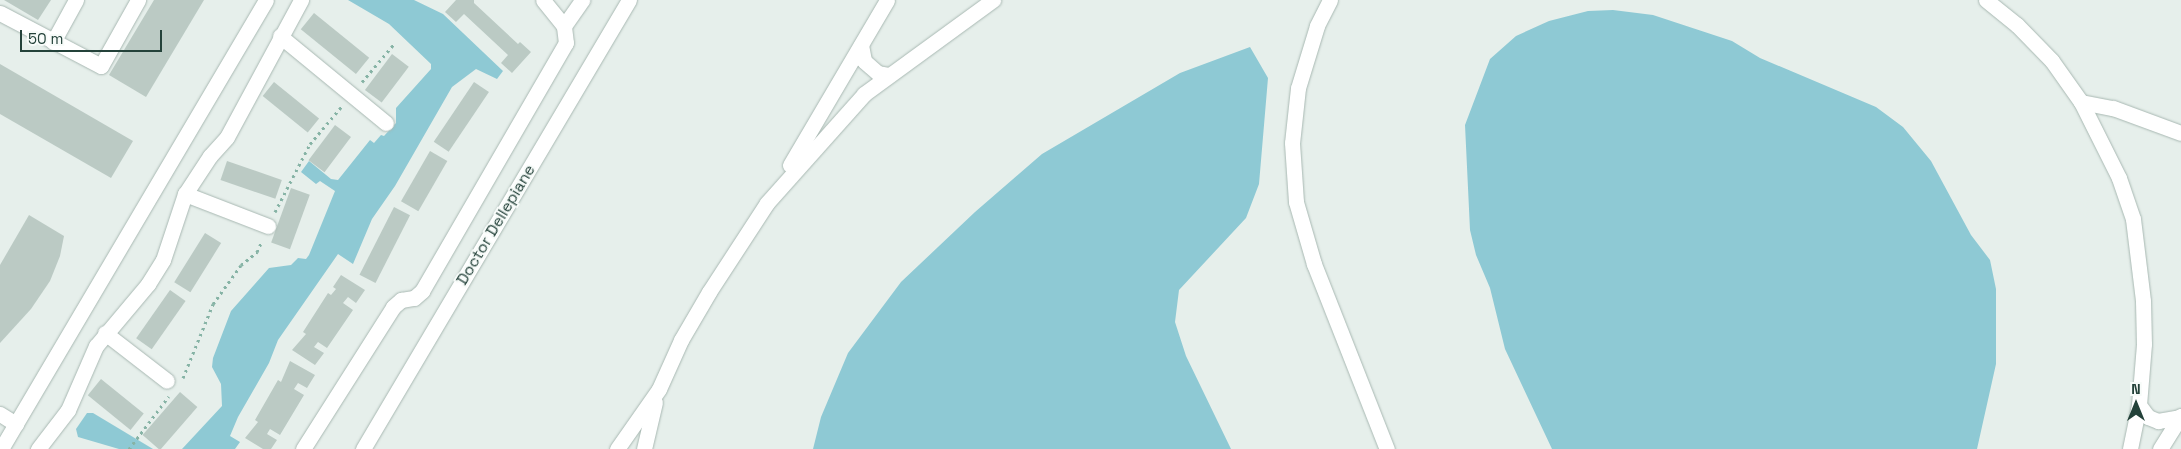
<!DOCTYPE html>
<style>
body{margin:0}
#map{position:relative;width:2181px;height:449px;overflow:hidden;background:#e6efeb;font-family:"Space Grotesk",sans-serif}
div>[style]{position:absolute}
.water>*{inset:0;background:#8ec9d4}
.building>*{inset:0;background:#bbcac4;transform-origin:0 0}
.path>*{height:3px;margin-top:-1.5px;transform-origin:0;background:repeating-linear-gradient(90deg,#86b3a5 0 2.5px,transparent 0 6.5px)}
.roads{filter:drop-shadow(0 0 1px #a8b8b2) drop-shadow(0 0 1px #a8b8b2)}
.minor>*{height:15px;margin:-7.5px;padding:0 7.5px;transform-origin:7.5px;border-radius:7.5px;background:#fff}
span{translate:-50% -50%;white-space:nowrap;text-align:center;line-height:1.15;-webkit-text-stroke:4px #f7fbf9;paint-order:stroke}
.street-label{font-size:16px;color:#24423a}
.north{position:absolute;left:2111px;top:379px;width:50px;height:50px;-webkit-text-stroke:4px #f7fbf9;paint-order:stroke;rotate:0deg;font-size:14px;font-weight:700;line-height:20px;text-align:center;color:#24423a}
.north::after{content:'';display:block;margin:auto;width:18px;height:22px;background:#24423a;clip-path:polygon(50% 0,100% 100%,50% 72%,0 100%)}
.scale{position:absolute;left:20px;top:30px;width:142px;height:22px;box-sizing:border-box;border:2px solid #24423a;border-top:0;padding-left:6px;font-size:15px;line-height:18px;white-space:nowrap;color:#24423a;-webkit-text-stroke:4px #f7fbf9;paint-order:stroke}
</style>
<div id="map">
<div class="water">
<div style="clip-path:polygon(348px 0,414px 0,443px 14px,503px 71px,497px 79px,476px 69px,452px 87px,395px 186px,372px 219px,353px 264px,338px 254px,278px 340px,269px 363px,238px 417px,230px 436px,240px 442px,235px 449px,182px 449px,222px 406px,221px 384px,212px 367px,213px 358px,231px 311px,269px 268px,291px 265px,298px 258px,306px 259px,309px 255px,335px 191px,320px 181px,316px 184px,301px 172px,309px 161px,331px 179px,338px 180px,370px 140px,374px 143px,381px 135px,384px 136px,396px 123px,396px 108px,431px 69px,431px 64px,389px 24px)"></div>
<div style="clip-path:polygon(1613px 10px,1653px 15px,1732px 41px,1760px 58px,1876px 107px,1903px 127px,1931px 161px,1971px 235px,1990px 260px,1996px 289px,1996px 364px,1977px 449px,1552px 449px,1505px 349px,1490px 288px,1476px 255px,1470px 230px,1465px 125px,1490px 59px,1516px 36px,1549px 21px,1588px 11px)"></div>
<div style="clip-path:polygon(1250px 47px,1268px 78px,1259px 184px,1246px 218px,1179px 290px,1175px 322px,1186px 356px,1231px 449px,813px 449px,821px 417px,848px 353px,901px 282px,975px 212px,1042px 154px,1180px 73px)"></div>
<div style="clip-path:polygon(87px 413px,93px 413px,153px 449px,119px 449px,78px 437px,76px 429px)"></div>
</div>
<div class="building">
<div style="clip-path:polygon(4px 0,51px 0,38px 20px)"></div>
<div style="clip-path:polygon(154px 0,204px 0,146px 97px,109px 75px)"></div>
<div style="clip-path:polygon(456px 0,474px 0,474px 3px,518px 44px,520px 42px,531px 52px,512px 73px,501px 63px,508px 55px,464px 14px,456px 22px,445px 12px)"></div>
<div style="left:314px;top:13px;width:71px;height:21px;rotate:39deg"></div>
<div style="left:392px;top:54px;width:21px;height:45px;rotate:37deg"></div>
<div style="clip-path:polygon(0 64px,133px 141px,111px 178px,0 114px)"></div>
<div style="left:274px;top:82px;width:58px;height:18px;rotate:39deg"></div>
<div style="left:474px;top:82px;width:18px;height:72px;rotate:34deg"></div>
<div style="left:335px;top:125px;width:20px;height:44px;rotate:37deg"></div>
<div style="left:430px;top:151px;width:20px;height:58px;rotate:30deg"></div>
<div style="left:227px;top:161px;width:58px;height:20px;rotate:19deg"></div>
<div style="left:291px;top:188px;width:20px;height:58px;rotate:20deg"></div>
<div style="left:394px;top:207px;width:18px;height:76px;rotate:27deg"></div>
<div style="clip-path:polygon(29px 215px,64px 236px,60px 256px,50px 281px,31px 309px,0 343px,0 265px)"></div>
<div style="left:205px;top:233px;width:19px;height:58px;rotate:32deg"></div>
<div style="clip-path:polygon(341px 275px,365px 290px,356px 303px,348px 297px,343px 303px,353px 310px,327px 348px,318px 342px,314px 347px,324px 353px,315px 365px,292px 350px,306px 334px,303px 332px,328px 293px,331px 295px,336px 289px,333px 287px)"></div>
<div style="left:170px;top:290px;width:19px;height:59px;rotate:35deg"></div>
<div style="clip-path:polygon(290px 361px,315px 375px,307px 388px,298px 383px,294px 389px,304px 395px,280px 435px,270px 429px,267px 434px,277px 440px,271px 449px,263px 449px,245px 438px,258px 422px,255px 420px,278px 380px,281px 382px)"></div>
<div style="left:101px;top:379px;width:55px;height:21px;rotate:39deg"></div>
<div style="left:180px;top:392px;width:23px;height:57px;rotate:41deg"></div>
</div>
<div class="path">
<div style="left:362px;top:82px;width:50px;rotate:-49.9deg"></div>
<div style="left:275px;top:212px;width:76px;rotate:-62.8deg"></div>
<div style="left:310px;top:144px;width:50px;rotate:-49.9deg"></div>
<div style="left:183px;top:378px;width:80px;rotate:-67.9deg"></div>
<div style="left:213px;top:304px;width:48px;rotate:-54.3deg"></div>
<div style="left:241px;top:265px;width:21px;rotate:-39deg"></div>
<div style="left:257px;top:252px;width:12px;rotate:-66deg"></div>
<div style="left:129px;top:449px;width:66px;rotate:-53deg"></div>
</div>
<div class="roads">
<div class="minor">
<div style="left:1330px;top:0;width:29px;rotate:117deg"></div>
<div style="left:1317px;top:26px;width:65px;rotate:107deg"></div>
<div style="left:1298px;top:88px;width:55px;rotate:96.2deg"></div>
<div style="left:1292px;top:143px;width:59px;rotate:86.1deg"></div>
<div style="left:1296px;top:202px;width:65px;rotate:73.8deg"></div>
<div style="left:1314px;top:264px;width:199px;rotate:68.5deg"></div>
<div style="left:1986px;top:0;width:40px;rotate:39deg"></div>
<div style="left:2017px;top:25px;width:50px;rotate:45.8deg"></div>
<div style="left:2052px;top:61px;width:50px;rotate:54.7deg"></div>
<div style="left:2081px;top:102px;width:85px;rotate:63.4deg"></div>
<div style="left:2119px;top:178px;width:43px;rotate:71.1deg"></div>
<div style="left:2133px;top:219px;width:83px;rotate:83deg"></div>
<div style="left:2143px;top:301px;width:43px;rotate:88.7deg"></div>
<div style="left:2144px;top:344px;width:61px;rotate:94.7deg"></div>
<div style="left:2139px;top:405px;width:45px;rotate:101.6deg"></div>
<div style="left:0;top:13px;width:114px;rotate:27.7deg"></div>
<div style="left:101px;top:66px;width:76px;rotate:-60.7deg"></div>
<div style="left:564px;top:26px;width:32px;rotate:-55deg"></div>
<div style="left:280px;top:36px;width:137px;rotate:39.4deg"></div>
<div style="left:53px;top:42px;width:48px;rotate:-61.3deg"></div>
<div style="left:861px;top:45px;width:16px;rotate:79deg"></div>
<div style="left:864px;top:61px;width:18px;rotate:41deg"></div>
<div style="left:878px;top:73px;width:10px;rotate:11deg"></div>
<div style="left:2081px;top:102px;width:33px;rotate:11deg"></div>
<div style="left:2113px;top:108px;width:72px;rotate:20.2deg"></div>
<div style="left:790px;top:165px;width:191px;rotate:-59.5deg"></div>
<div style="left:185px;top:194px;width:89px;rotate:21.1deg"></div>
<div style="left:105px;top:333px;width:78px;rotate:37.7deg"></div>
<div style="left:2139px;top:405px;width:15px;rotate:53deg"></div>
<div style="left:2148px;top:417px;width:11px;rotate:22deg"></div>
<div style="left:2158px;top:421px;width:22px;rotate:-10deg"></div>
<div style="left:0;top:414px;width:19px;rotate:32deg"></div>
<div style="left:1px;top:449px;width:521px;rotate:-59.45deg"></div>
<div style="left:38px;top:449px;width:49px;rotate:-52.4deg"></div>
<div style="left:68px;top:410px;width:70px;rotate:-66.4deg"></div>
<div style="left:96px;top:346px;width:81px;rotate:-50deg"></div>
<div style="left:148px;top:284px;width:28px;rotate:-58deg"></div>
<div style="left:163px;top:260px;width:70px;rotate:-71.6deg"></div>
<div style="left:185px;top:194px;width:45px;rotate:-56.7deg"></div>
<div style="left:210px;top:156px;width:25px;rotate:-48deg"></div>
<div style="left:227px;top:137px;width:156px;rotate:-61.6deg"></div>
<div style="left:303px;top:449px;width:168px;rotate:-57.6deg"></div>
<div style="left:393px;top:307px;width:11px;rotate:-41deg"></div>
<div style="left:401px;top:300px;width:13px;rotate:-9deg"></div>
<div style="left:414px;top:298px;width:11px;rotate:-41deg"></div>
<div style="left:422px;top:291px;width:287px;rotate:-59.9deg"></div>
<div style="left:566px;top:43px;width:17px;rotate:-97deg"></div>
<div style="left:564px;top:26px;width:33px;rotate:-129deg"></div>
<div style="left:363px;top:449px;width:522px;rotate:-59.36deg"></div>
<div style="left:617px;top:449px;width:73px;rotate:-55deg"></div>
<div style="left:659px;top:389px;width:54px;rotate:-65.8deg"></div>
<div style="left:681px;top:340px;width:56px;rotate:-59.7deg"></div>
<div style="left:709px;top:292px;width:106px;rotate:-56.9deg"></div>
<div style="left:767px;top:203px;width:146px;rotate:-48.3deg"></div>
<div style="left:864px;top:94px;width:160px;rotate:-36.1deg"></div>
<div style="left:644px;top:449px;width:48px;rotate:-76.8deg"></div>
<div style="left:2160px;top:449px;width:39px;rotate:-58deg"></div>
</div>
</div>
<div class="street-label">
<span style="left:496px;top:225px;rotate:-59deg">Doctor Dellepiane</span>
</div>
<div class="north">N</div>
<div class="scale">50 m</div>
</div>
